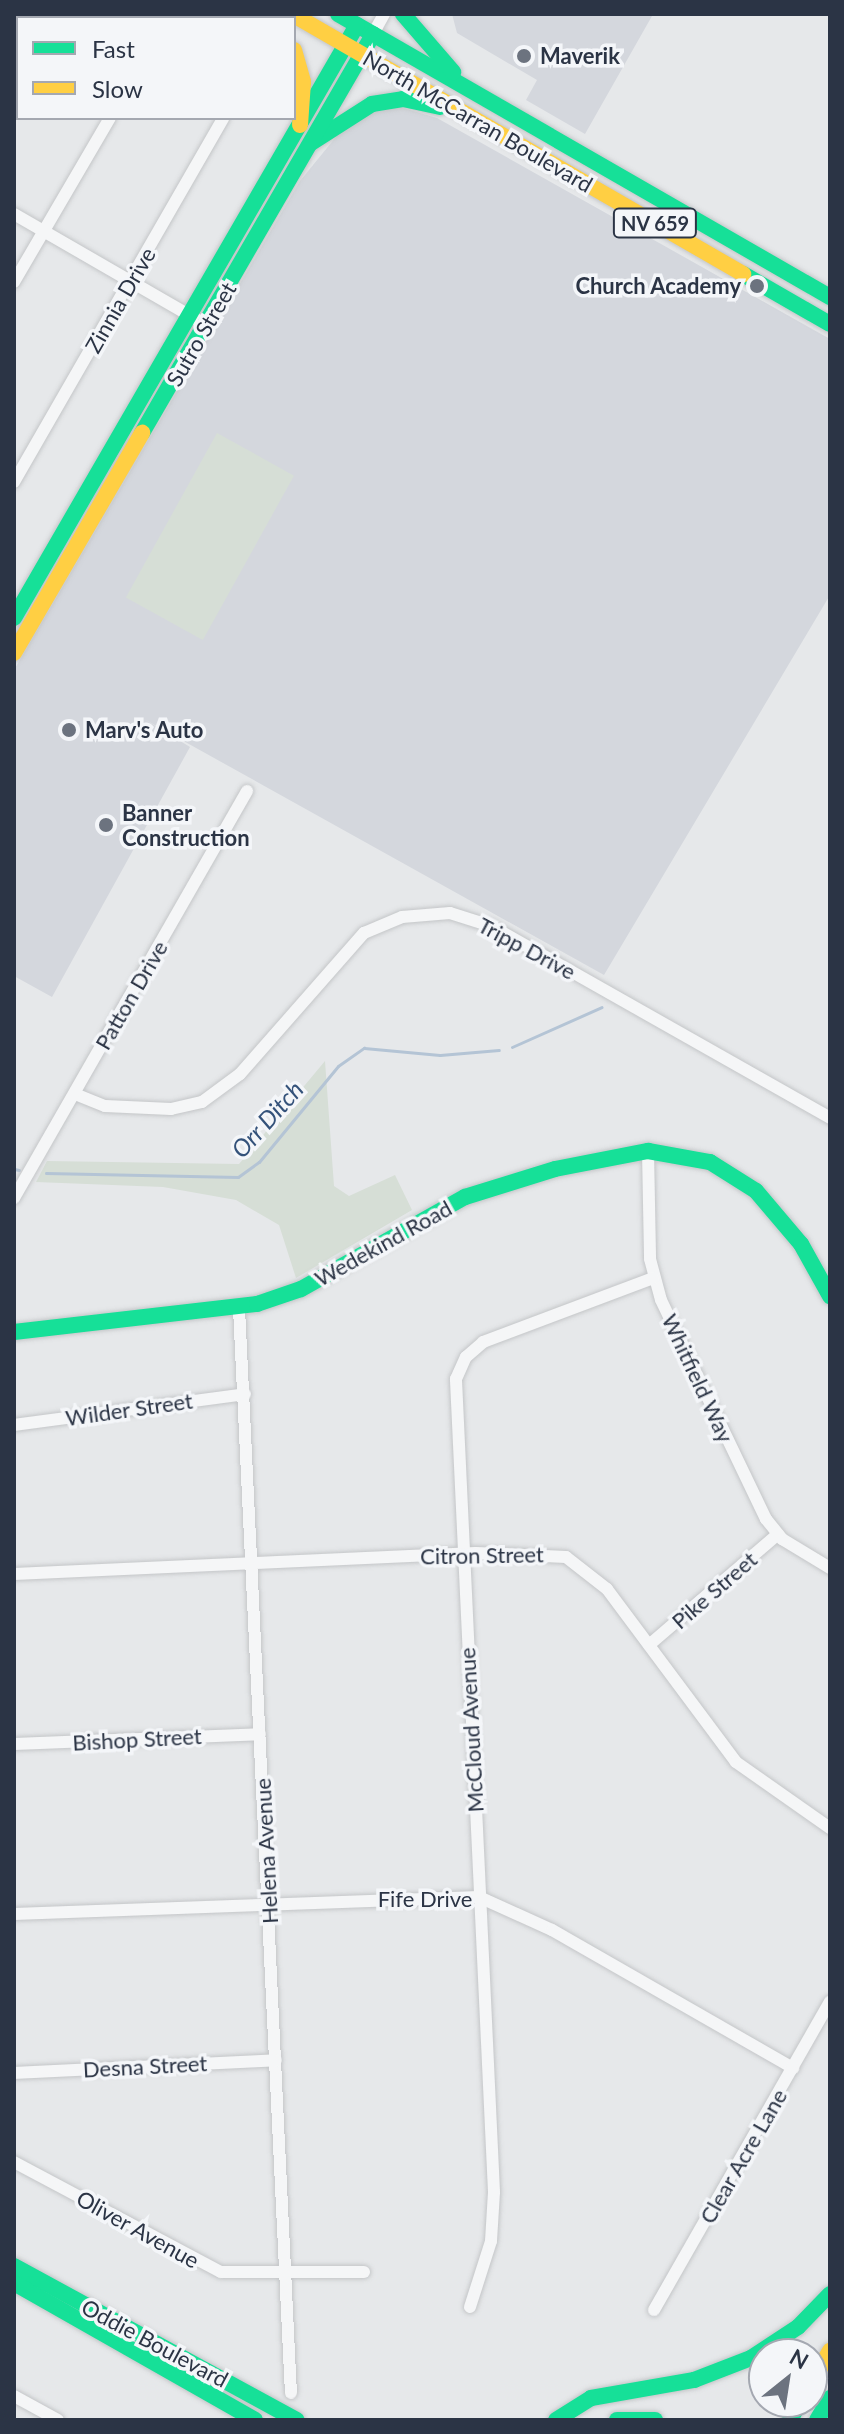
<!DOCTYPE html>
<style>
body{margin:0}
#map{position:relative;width:844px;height:2434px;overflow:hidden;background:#e6e8ea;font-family:Lato,sans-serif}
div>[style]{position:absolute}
.built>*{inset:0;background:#d4d7dd}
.green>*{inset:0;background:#d6ded6;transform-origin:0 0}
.stream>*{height:3px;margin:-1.5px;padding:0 1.5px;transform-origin:1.5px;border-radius:1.5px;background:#b4c4d5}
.roads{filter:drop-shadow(0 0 2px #c4c6c8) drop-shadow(0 0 2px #c4c6c8)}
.street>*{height:12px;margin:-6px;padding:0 6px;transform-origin:6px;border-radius:6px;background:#f5f6f7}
.fast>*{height:16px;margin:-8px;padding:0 8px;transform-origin:8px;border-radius:8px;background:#16e098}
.slow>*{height:16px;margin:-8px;padding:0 8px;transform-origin:8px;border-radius:8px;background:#ffcf43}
.dots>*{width:22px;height:22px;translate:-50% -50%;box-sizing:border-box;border:4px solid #f4f6f9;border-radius:50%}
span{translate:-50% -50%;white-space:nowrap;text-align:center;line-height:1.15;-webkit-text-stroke:7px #f4f6f9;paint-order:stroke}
.shield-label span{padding:2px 6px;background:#f4f6f9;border:2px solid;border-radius:6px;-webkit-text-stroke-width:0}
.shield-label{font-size:20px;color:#2b3445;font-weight:700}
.poi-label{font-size:22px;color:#2b3445;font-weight:700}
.left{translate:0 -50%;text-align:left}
.right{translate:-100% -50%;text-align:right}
.street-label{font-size:22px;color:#2b3445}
.water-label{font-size:24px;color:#34527a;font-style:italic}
.frame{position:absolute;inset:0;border:16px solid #2b3445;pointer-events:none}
.legend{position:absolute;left:16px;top:16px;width:280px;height:104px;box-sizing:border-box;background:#f4f6f9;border:2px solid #a4a8b1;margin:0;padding:10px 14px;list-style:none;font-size:24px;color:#2b3445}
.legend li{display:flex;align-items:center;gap:16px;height:40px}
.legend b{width:40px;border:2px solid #a4a8b1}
.north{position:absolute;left:748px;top:2338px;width:80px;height:80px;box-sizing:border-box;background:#f4f6f9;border:2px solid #a4a8b1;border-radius:50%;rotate:30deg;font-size:22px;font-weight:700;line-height:32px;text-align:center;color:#2b3445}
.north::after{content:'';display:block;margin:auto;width:28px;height:36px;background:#6c737f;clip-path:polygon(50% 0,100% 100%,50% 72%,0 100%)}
</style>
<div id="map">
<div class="built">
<div style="clip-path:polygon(452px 14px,649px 14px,652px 16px,585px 134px,526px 100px,537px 80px,457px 33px)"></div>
<div style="clip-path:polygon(393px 105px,437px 118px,830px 339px,830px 595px,604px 975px,144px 719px,190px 747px,52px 997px,14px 976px,14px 670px,300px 181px,349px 121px)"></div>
</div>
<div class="green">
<div style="left:217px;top:433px;width:88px;height:188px;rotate:29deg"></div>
<div style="clip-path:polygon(325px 1061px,334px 1186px,349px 1196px,395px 1175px,412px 1210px,296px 1278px,279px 1225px,236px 1200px,163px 1187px,36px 1182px,47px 1161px,239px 1164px)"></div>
</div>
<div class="stream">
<div style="left:512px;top:1047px;width:98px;rotate:-24deg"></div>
<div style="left:14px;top:1169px;width:5px;rotate:11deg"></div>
<div style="left:46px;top:1173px;width:192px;rotate:1.2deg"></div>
<div style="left:238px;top:1177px;width:26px;rotate:-36deg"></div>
<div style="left:259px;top:1162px;width:124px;rotate:-50.5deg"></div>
<div style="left:338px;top:1066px;width:32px;rotate:-35deg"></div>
<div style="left:364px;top:1048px;width:76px;rotate:5.3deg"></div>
<div style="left:440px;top:1055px;width:59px;rotate:-4.8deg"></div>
</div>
<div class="roads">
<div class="street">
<div style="left:14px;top:14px;width:12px;rotate:20deg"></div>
<div style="left:373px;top:34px;width:23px;rotate:-61deg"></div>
<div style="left:14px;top:214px;width:222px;rotate:30deg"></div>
<div style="left:14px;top:282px;width:190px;rotate:-59.7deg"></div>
<div style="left:14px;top:482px;width:420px;rotate:-60.1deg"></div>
<div style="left:75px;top:1094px;width:32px;rotate:22deg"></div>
<div style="left:105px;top:1106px;width:66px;rotate:2.6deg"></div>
<div style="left:171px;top:1109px;width:32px;rotate:-13deg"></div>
<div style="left:202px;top:1102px;width:47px;rotate:-36.4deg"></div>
<div style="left:240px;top:1074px;width:188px;rotate:-48.7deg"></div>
<div style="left:364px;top:933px;width:41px;rotate:-22.8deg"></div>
<div style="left:402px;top:917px;width:48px;rotate:-4.8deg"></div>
<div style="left:450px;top:913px;width:43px;rotate:17.6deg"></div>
<div style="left:491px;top:926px;width:390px;rotate:29.5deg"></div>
<div style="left:648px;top:1151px;width:108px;rotate:88.9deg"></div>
<div style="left:650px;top:1259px;width:42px;rotate:75deg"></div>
<div style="left:661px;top:1300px;width:243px;rotate:64.4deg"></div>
<div style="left:766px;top:1519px;width:26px;rotate:51deg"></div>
<div style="left:782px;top:1539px;width:56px;rotate:31.1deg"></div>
<div style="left:14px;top:1198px;width:469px;rotate:-60.2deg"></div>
<div style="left:239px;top:1308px;width:1086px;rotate:87.26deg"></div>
<div style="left:14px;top:1425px;width:233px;rotate:-7.6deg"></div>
<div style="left:14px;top:1574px;width:462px;rotate:-2.6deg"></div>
<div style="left:476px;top:1553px;width:90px;rotate:2.5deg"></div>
<div style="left:566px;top:1557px;width:52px;rotate:38deg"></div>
<div style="left:607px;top:1589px;width:216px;rotate:53.3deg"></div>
<div style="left:736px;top:1762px;width:115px;rotate:35.1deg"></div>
<div style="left:649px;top:1645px;width:170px;rotate:-40.7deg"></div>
<div style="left:14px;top:1744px;width:246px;rotate:-2.3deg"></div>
<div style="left:14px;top:1914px;width:465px;rotate:-2.1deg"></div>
<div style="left:479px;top:1897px;width:80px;rotate:24.3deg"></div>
<div style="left:552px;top:1930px;width:278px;rotate:29.8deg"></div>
<div style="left:14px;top:2073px;width:262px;rotate:-2.8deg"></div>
<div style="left:14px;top:2162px;width:234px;rotate:28deg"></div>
<div style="left:221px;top:2272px;width:143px"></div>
<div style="left:470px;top:2307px;width:69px;rotate:-72.3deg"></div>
<div style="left:491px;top:2241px;width:49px;rotate:-86.5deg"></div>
<div style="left:494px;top:2192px;width:814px;rotate:-92.68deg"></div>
<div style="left:456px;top:1379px;width:24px;rotate:-66deg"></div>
<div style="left:466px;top:1357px;width:23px;rotate:-41deg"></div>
<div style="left:483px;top:1342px;width:182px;rotate:-20.6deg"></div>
<div style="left:654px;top:2310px;width:355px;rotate:-60.3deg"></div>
<div style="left:14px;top:2396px;width:50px;rotate:28.6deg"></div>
</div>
<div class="fast">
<div style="left:257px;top:14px;width:6px;rotate:39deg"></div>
<div style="left:338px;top:14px;width:568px;rotate:29.91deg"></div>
<div style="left:403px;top:14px;width:77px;rotate:49.2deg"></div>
<div style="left:311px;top:143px;width:72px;rotate:-32.6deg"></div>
<div style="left:372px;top:104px;width:31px;rotate:-9deg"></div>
<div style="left:403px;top:99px;width:38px;rotate:12deg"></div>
<div style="left:743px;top:274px;width:100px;rotate:29.9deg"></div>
<div style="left:142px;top:433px;width:461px;rotate:-59.9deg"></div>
<div style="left:14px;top:618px;width:685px;rotate:-59.95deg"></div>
<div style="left:14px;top:1332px;width:245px;rotate:-6.6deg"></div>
<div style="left:257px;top:1304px;width:46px;rotate:-18.8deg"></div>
<div style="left:301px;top:1289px;width:188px;rotate:-29.3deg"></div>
<div style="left:465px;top:1197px;width:94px;rotate:-17.3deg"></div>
<div style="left:555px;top:1169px;width:95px;rotate:-11deg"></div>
<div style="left:648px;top:1151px;width:63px;rotate:10.1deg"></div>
<div style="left:710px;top:1162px;width:54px;rotate:32.2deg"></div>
<div style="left:756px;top:1191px;width:70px;rotate:49.7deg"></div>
<div style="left:801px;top:1244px;width:60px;rotate:60.9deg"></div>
<div style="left:14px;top:2266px;width:322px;rotate:28.6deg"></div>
<div style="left:14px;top:2283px;width:277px;rotate:29.6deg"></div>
<div style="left:556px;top:2420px;width:41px;rotate:-32.2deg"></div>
<div style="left:591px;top:2398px;width:105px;rotate:-9.9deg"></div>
<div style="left:694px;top:2380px;width:61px;rotate:-21.1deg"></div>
<div style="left:751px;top:2358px;width:56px;rotate:-33.4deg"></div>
<div style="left:798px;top:2327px;width:46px;rotate:-45.9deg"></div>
<div style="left:617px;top:2420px;width:38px"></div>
<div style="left:790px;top:2420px;width:21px;rotate:-61deg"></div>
<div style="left:817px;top:2420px;width:26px;rotate:-59deg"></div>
</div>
<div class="slow">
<div style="left:292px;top:14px;width:521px;rotate:29.96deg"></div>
<div style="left:294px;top:50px;width:33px;rotate:74deg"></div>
<div style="left:303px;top:82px;width:43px;rotate:94deg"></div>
<div style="left:14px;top:653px;width:255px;rotate:-59.8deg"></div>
<div style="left:812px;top:2382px;width:36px;rotate:-60deg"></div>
</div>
</div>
<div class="dots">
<div style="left:524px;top:56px;background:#6c737f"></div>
<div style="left:757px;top:286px;background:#6c737f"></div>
<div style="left:69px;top:730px;background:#6c737f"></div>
<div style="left:106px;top:825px;background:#6c737f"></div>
</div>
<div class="shield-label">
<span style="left:655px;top:223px">NV 659</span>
</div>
<div class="poi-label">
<span class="left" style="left:540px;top:56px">Maverik</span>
<span class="right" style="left:741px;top:286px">Church Academy</span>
<span class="left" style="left:85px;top:730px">Marv's Auto</span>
<span class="left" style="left:122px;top:825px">Banner<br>Construction</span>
</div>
<div class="street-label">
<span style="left:478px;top:121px;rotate:30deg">North McCarran Boulevard</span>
<span style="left:120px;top:300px;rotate:-60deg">Zinnia Drive</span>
<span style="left:201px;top:334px;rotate:-60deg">Sutro Street</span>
<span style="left:527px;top:948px;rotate:28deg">Tripp Drive</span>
<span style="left:131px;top:995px;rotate:-60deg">Patton Drive</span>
<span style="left:383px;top:1243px;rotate:-29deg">Wedekind Road</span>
<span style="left:698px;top:1378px;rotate:65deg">Whitfield Way</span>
<span style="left:129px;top:1409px;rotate:-8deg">Wilder Street</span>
<span style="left:482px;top:1555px;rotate:-1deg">Citron Street</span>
<span style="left:714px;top:1590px;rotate:-41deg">Pike Street</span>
<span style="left:471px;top:1730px;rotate:-93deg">McCloud Avenue</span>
<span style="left:137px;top:1739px;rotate:-3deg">Bishop Street</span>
<span style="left:266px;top:1851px;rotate:-93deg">Helena Avenue</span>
<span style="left:425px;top:1899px">Fife Drive</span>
<span style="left:145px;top:2066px;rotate:-3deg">Desna Street</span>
<span style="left:743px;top:2156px;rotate:-60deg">Clear Acre Lane</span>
<span style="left:138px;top:2229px;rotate:29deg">Oliver Avenue</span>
<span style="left:155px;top:2343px;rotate:28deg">Oddie Boulevard</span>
</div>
<div class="water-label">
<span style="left:267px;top:1119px;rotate:-48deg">Orr Ditch</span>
</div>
<div class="frame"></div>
<ul class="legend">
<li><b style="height:10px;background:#16e098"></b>Fast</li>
<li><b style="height:10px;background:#ffcf43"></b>Slow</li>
</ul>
<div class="north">N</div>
</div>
